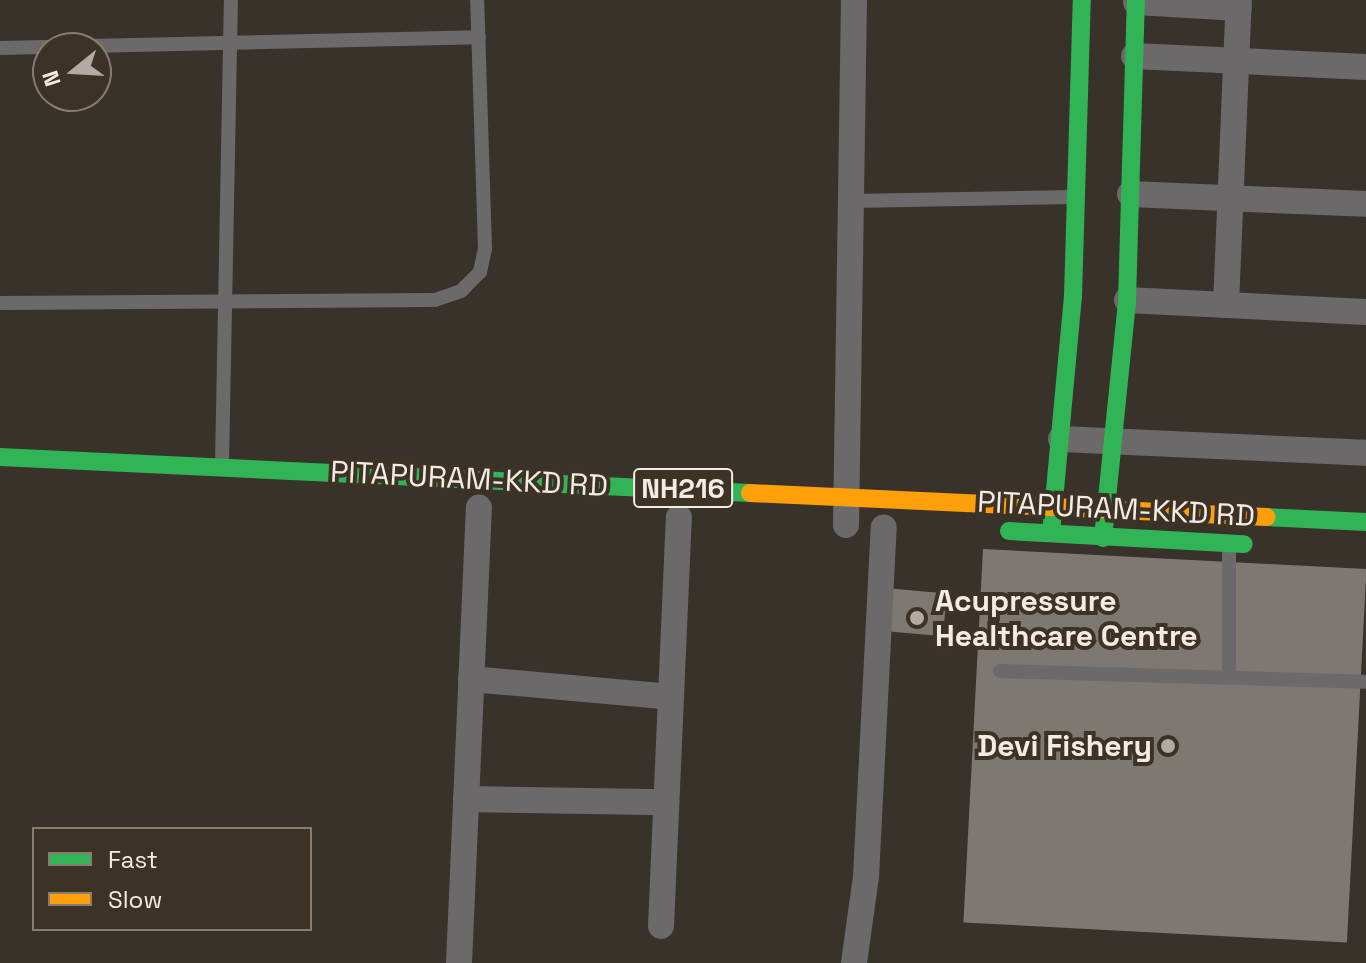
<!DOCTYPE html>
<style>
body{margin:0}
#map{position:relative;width:1366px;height:963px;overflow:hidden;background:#38322b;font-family:"Space Grotesk",sans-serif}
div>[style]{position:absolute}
.building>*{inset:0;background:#7d7872;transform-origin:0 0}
.lane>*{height:14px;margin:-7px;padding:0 7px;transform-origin:7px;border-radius:7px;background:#6c696a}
.street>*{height:26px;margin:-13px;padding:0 13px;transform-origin:13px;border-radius:13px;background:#6c696a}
.fast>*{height:18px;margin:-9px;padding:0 9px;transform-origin:9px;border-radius:9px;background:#30b455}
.slow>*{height:18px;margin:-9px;padding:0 9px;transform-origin:9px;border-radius:9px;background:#ff9f0a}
.dots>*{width:22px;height:22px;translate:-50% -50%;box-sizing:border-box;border:4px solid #3d3226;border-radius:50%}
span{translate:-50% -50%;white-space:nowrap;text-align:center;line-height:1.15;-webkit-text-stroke:8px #3d3226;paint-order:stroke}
.shield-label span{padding:2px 6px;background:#3d3226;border:2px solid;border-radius:6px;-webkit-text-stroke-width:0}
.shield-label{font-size:28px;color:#f3ece5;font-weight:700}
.street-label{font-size:30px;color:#f3ece5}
.poi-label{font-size:30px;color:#f3ece5;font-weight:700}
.left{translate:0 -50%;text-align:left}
.right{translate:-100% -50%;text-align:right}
.legend{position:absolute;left:32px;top:827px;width:280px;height:104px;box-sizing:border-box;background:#3d3226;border:2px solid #867c72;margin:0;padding:10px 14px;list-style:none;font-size:24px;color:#f3ece5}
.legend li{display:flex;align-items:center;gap:16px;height:40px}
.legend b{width:40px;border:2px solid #867c72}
.north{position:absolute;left:32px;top:32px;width:80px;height:80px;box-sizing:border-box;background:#3d3226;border:2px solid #867c72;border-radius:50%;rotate:252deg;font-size:22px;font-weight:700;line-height:32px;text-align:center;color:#f3ece5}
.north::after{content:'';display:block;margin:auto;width:28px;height:36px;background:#b2aba4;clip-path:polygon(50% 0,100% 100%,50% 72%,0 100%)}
</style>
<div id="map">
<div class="building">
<div style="left:983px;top:549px;width:384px;height:374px;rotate:3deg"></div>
<div style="left:885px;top:588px;width:62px;height:43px;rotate:5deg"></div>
</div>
<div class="lane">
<div style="left:0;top:48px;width:479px;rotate:-1.3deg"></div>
<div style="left:851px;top:201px;width:224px;rotate:-1deg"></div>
<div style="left:0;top:303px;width:435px;rotate:-0.4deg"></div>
<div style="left:435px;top:300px;width:28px;rotate:-19deg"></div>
<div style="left:461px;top:291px;width:27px;rotate:-45deg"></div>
<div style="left:480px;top:272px;width:24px;rotate:-78deg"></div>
<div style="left:485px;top:249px;width:249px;rotate:-91.8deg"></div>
<div style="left:222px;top:464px;width:464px;rotate:-88.9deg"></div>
<div style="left:1000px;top:671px;width:366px;rotate:1.7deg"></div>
<div style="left:1229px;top:675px;width:127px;rotate:-90deg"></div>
</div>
<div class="street">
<div style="left:1136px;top:2px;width:103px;rotate:3.3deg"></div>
<div style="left:1134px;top:56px;width:232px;rotate:2.7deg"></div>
<div style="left:1130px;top:194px;width:236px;rotate:2.4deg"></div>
<div style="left:1127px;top:300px;width:239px;rotate:2.9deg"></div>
<div style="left:1226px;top:305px;width:305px;rotate:-87.6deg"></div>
<div style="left:1061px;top:439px;width:305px;rotate:2.6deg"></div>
<div style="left:846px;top:525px;width:525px;rotate:-89.13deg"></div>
<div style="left:471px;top:679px;width:201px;rotate:5.1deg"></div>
<div style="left:466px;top:799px;width:200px;rotate:0.9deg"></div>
<div style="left:661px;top:926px;width:409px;rotate:-87.5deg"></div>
<div style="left:459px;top:963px;width:456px;rotate:-87.5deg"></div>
<div style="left:854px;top:963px;width:87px;rotate:-82.1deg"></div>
<div style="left:866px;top:877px;width:350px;rotate:-87.1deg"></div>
</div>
<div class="fast">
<div style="left:0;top:457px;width:751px;rotate:2.75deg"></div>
<div style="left:1266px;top:517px;width:100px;rotate:2.9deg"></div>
<div style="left:1009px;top:531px;width:235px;rotate:3.2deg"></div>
<div style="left:1051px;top:533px;width:238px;rotate:-84.7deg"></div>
<div style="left:1073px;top:296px;width:296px;rotate:-88.3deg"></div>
<div style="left:1103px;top:538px;width:239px;rotate:-84.2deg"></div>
<div style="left:1127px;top:300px;width:300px;rotate:-88.3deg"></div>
</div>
<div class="slow">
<div style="left:750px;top:493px;width:517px;rotate:2.66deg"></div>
</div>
<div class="dots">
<div style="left:917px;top:618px;background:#b2aba4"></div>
<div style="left:1168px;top:746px;background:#b2aba4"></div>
</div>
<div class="shield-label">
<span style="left:683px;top:488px">NH216</span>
</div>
<div class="street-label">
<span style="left:469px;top:479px;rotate:3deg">PITAPURAM-KKD RD</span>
<span style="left:1116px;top:509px;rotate:3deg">PITAPURAM-KKD RD</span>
</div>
<div class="poi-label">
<span class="left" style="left:935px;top:618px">Acupressure<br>Healthcare Centre</span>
<span class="right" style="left:1152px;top:746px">Devi Fishery</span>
</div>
<ul class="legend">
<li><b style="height:10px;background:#30b455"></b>Fast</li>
<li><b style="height:10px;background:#ff9f0a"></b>Slow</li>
</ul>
<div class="north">N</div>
</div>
